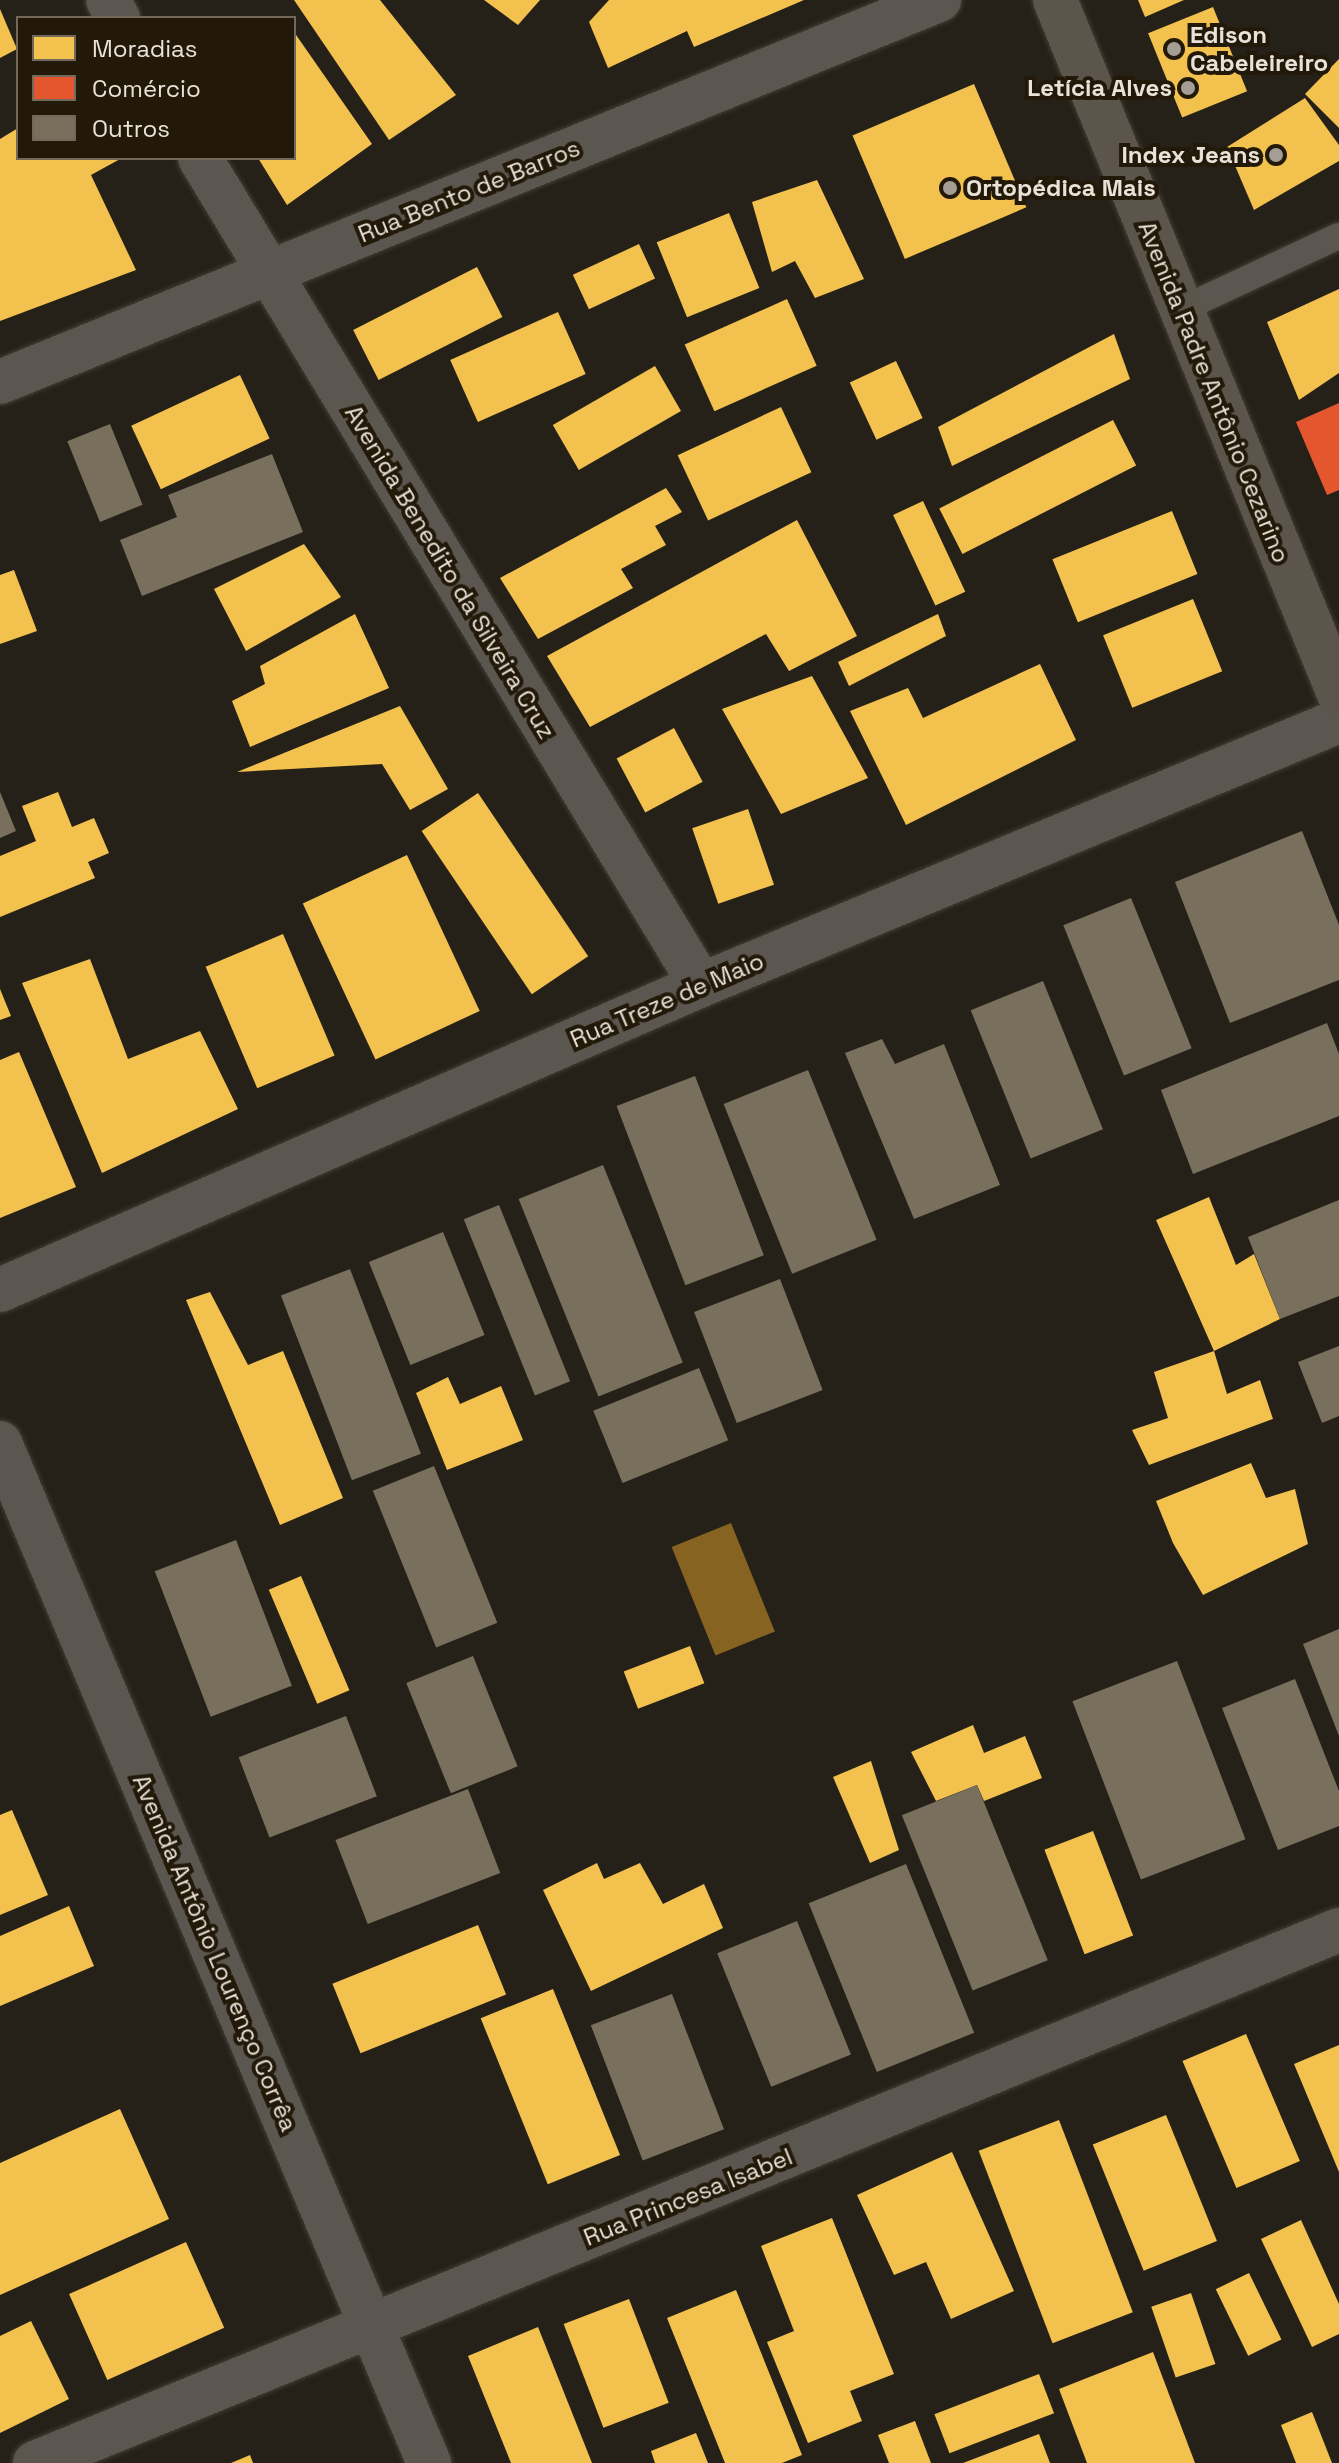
<!DOCTYPE html>
<meta charset="utf-8">
<style>
body{margin:0}
#map{position:relative;width:1339px;height:2463px;overflow:hidden;background:#262118;font-family:"Space Grotesk",sans-serif}
div>[style]{position:absolute}
.water>*{inset:0;background:#866321;transform-origin:0 0}
.homes>*{inset:0;background:#f2c14e;transform-origin:0 0}
.shops>*{inset:0;background:#e4572e}
.building>*{inset:0;background:#796f5d;transform-origin:0 0}
.roads{filter:drop-shadow(0 0 2px #433d36) drop-shadow(0 0 2px #433d36)}
.lane>*{height:26px;margin:-13px;padding:0 13px;transform-origin:13px;border-radius:13px;background:#5b5750}
.street>*{height:44px;margin:-22px;padding:0 22px;transform-origin:22px;border-radius:22px;background:#5b5750}
.secondary>*{height:44px;margin:-22px;padding:0 22px;transform-origin:22px;border-radius:22px;background:#5b554b}
.dots>*{width:22px;height:22px;translate:-50% -50%;box-sizing:border-box;border:4px solid #221909;border-radius:50%}
span{translate:-50% -50%;white-space:nowrap;text-align:center;line-height:1.15;-webkit-text-stroke:8px #221909;paint-order:stroke}
.poi-label{font-size:24px;color:#e9e2d8;font-weight:700}
.left{translate:0 -50%;text-align:left}
.right{translate:-100% -50%;text-align:right}
.street-label{font-size:24px;color:#e9e2d8}
.legend{position:absolute;left:16px;top:16px;width:280px;height:144px;box-sizing:border-box;background:#221909;border:2px solid #72695c;margin:0;padding:10px 14px;list-style:none;font-size:24px;color:#e9e2d8}
.legend li{display:flex;align-items:center;gap:16px;height:40px}
.legend b{width:40px;border:2px solid #72695c}
</style>
<div id="map">
<div class="water">
<div style="left:731px;top:1523px;width:117px;height:64px;rotate:68deg"></div>
</div>
<div class="homes">
<div style="clip-path:polygon(294px 0,380px 0,456px 95px,389px 140px)"></div>
<div style="clip-path:polygon(484px 0,540px 0,518px 25px)"></div>
<div style="clip-path:polygon(609px 0,804px 0,694px 47px,687px 31px,608px 68px,589px 22px)"></div>
<div style="clip-path:polygon(1138px 0,1184px 0,1145px 17px)"></div>
<div style="left:1213px;top:7px;width:91px;height:70px;rotate:68deg"></div>
<div style="clip-path:polygon(0 9px,17px 49px,0 58px)"></div>
<div style="clip-path:polygon(294px 32px,372px 144px,287px 205px,258px 158px,294px 158px)"></div>
<div style="clip-path:polygon(1339px 59px,1339px 128px,1305px 94px)"></div>
<div style="left:974px;top:84px;width:134px;height:132px;rotate:67deg"></div>
<div style="clip-path:polygon(1305px 98px,1339px 145px,1339px 161px,1254px 210px,1227px 147px)"></div>
<div style="clip-path:polygon(18px 128px,18px 158px,122px 158px,91px 175px,136px 270px,0 321px,0 139px)"></div>
<div style="clip-path:polygon(817px 180px,864px 279px,815px 298px,795px 261px,772px 272px,752px 202px)"></div>
<div style="left:729px;top:213px;width:81px;height:78px;rotate:68deg"></div>
<div style="left:639px;top:244px;width:38px;height:73px;rotate:65deg"></div>
<div style="left:477px;top:267px;width:56px;height:139px;rotate:63deg"></div>
<div style="clip-path:polygon(1339px 289px,1339px 373px,1299px 400px,1267px 322px)"></div>
<div style="left:787px;top:299px;width:73px;height:112px;rotate:66deg"></div>
<div style="left:558px;top:312px;width:68px;height:118px;rotate:66deg"></div>
<div style="clip-path:polygon(1114px 334px,1130px 379px,952px 466px,938px 427px)"></div>
<div style="left:896px;top:361px;width:63px;height:51px;rotate:65deg"></div>
<div style="left:655px;top:366px;width:52px;height:118px;rotate:60deg"></div>
<div style="left:240px;top:375px;width:70px;height:120px;rotate:65deg"></div>
<div style="left:781px;top:407px;width:72px;height:114px;rotate:65deg"></div>
<div style="left:1113px;top:420px;width:51px;height:195px;rotate:63deg"></div>
<div style="clip-path:polygon(666px 488px,682px 512px,655px 526px,666px 545px,621px 569px,633px 588px,538px 639px,500px 578px)"></div>
<div style="left:923px;top:501px;width:100px;height:33px;rotate:65deg"></div>
<div style="left:1172px;top:511px;width:68px;height:129px;rotate:68deg"></div>
<div style="clip-path:polygon(797px 520px,857px 636px,789px 671px,766px 634px,590px 727px,547px 656px)"></div>
<div style="clip-path:polygon(304px 544px,341px 597px,246px 651px,214px 589px)"></div>
<div style="clip-path:polygon(14px 570px,37px 631px,0 644px,0 575px)"></div>
<div style="left:1193px;top:599px;width:78px;height:97px;rotate:68deg"></div>
<div style="clip-path:polygon(355px 614px,389px 688px,250px 747px,232px 701px,265px 684px,260px 666px)"></div>
<div style="clip-path:polygon(938px 614px,946px 636px,849px 686px,838px 662px)"></div>
<div style="clip-path:polygon(1040px 664px,1076px 740px,906px 825px,850px 711px,908px 688px,923px 718px)"></div>
<div style="clip-path:polygon(812px 676px,868px 778px,781px 814px,722px 709px)"></div>
<div style="clip-path:polygon(400px 706px,448px 789px,410px 810px,382px 764px,237px 772px)"></div>
<div style="left:674px;top:728px;width:61px;height:65px;rotate:62deg"></div>
<div style="clip-path:polygon(58px 792px,72px 827px,94px 818px,109px 853px,88px 862px,95px 878px,0 917px,0 856px,36px 841px,22px 806px)"></div>
<div style="left:478px;top:793px;width:197px;height:68px;rotate:56deg"></div>
<div style="left:748px;top:809px;width:80px;height:59px;rotate:71deg"></div>
<div style="left:407px;top:855px;width:172px;height:115px;rotate:65deg"></div>
<div style="left:283px;top:934px;width:132px;height:84px;rotate:67deg"></div>
<div style="clip-path:polygon(90px 959px,128px 1059px,200px 1031px,238px 1109px,102px 1173px,22px 983px)"></div>
<div style="clip-path:polygon(0 989px,11px 1016px,0 1020px)"></div>
<div style="clip-path:polygon(19px 1052px,76px 1187px,0 1218px,0 1060px)"></div>
<div style="clip-path:polygon(1209px 1197px,1236px 1265px,1254px 1254px,1280px 1319px,1214px 1351px,1156px 1220px)"></div>
<div style="clip-path:polygon(210px 1292px,248px 1365px,283px 1351px,343px 1498px,280px 1525px,186px 1300px)"></div>
<div style="clip-path:polygon(1214px 1351px,1227px 1394px,1260px 1380px,1273px 1419px,1149px 1465px,1132px 1430px,1168px 1418px,1154px 1372px)"></div>
<div style="clip-path:polygon(448px 1377px,460px 1404px,501px 1386px,523px 1440px,447px 1470px,416px 1393px)"></div>
<div style="clip-path:polygon(1251px 1463px,1266px 1498px,1295px 1489px,1308px 1544px,1203px 1595px,1173px 1543px,1156px 1501px)"></div>
<div style="left:301px;top:1576px;width:124px;height:35px;rotate:67deg"></div>
<div style="left:690px;top:1646px;width:40px;height:71px;rotate:69deg"></div>
<div style="clip-path:polygon(973px 1725px,984px 1753px,1025px 1736px,1042px 1778px,984px 1801px,977px 1785px,936px 1801px,911px 1752px)"></div>
<div style="clip-path:polygon(871px 1761px,899px 1850px,870px 1863px,833px 1777px)"></div>
<div style="clip-path:polygon(12px 1810px,48px 1895px,0 1915px,0 1815px)"></div>
<div style="left:1093px;top:1831px;width:112px;height:52px;rotate:69deg"></div>
<div style="clip-path:polygon(597px 1863px,604px 1879px,640px 1863px,663px 1904px,704px 1884px,723px 1928px,591px 1991px,543px 1890px)"></div>
<div style="clip-path:polygon(69px 1906px,94px 1966px,0 2006px,0 1936px)"></div>
<div style="left:478px;top:1925px;width:75px;height:157px;rotate:68deg"></div>
<div style="left:553px;top:1989px;width:179px;height:78px;rotate:68deg"></div>
<div style="left:1246px;top:2034px;width:138px;height:69px;rotate:67deg"></div>
<div style="clip-path:polygon(1339px 2045px,1339px 2172px,1294px 2064px)"></div>
<div style="clip-path:polygon(120px 2109px,169px 2219px,0 2295px,0 2163px)"></div>
<div style="left:1166px;top:2115px;width:136px;height:79px;rotate:68deg"></div>
<div style="left:1059px;top:2120px;width:206px;height:86px;rotate:69deg"></div>
<div style="clip-path:polygon(952px 2152px,1014px 2291px,951px 2319px,926px 2262px,894px 2275px,857px 2195px)"></div>
<div style="clip-path:polygon(832px 2218px,894px 2374px,850px 2391px,862px 2421px,808px 2443px,767px 2342px,794px 2331px,761px 2246px)"></div>
<div style="clip-path:polygon(1301px 2220px,1339px 2304px,1339px 2334px,1312px 2347px,1261px 2239px)"></div>
<div style="left:186px;top:2242px;width:94px;height:128px;rotate:66deg"></div>
<div style="left:1249px;top:2273px;width:74px;height:37px;rotate:64deg"></div>
<div style="clip-path:polygon(736px 2290px,802px 2455px,782px 2463px,725px 2463px,667px 2318px)"></div>
<div style="left:1191px;top:2293px;width:75px;height:42px;rotate:71deg"></div>
<div style="left:629px;top:2299px;width:111px;height:70px;rotate:69deg"></div>
<div style="clip-path:polygon(31px 2321px,69px 2399px,0 2433px,0 2336px)"></div>
<div style="clip-path:polygon(538px 2327px,592px 2463px,511px 2463px,468px 2356px)"></div>
<div style="clip-path:polygon(1153px 2352px,1195px 2463px,1087px 2463px,1059px 2389px)"></div>
<div style="left:1039px;top:2374px;width:42px;height:112px;rotate:69deg"></div>
<div style="clip-path:polygon(1312px 2412px,1332px 2463px,1296px 2463px,1281px 2425px)"></div>
<div style="clip-path:polygon(915px 2421px,931px 2463px,889px 2463px,878px 2435px)"></div>
<div style="clip-path:polygon(696px 2433px,708px 2463px,655px 2463px,651px 2451px)"></div>
<div style="clip-path:polygon(1039px 2434px,1050px 2463px,963px 2463px)"></div>
<div style="clip-path:polygon(250px 2455px,253px 2463px,231px 2463px)"></div>
</div>
<div class="shops">
<div style="clip-path:polygon(1339px 403px,1339px 490px,1327px 495px,1296px 422px)"></div>
</div>
<div class="building">
<div style="left:110px;top:424px;width:87px;height:46px;rotate:68deg"></div>
<div style="clip-path:polygon(272px 454px,303px 532px,142px 596px,120px 540px,177px 517px,168px 495px)"></div>
<div style="clip-path:polygon(0 792px,16px 831px,0 838px)"></div>
<div style="clip-path:polygon(1302px 831px,1339px 925px,1339px 980px,1230px 1023px,1175px 882px)"></div>
<div style="left:1131px;top:898px;width:162px;height:73px;rotate:68deg"></div>
<div style="left:1043px;top:981px;width:160px;height:78px;rotate:68deg"></div>
<div style="clip-path:polygon(1327px 1023px,1339px 1054px,1339px 1116px,1193px 1174px,1161px 1090px)"></div>
<div style="clip-path:polygon(882px 1039px,895px 1064px,944px 1044px,1000px 1185px,914px 1219px,845px 1053px)"></div>
<div style="left:808px;top:1070px;width:183px;height:91px;rotate:68deg"></div>
<div style="left:695px;top:1076px;width:192px;height:84px;rotate:69deg"></div>
<div style="left:603px;top:1165px;width:213px;height:91px;rotate:68deg"></div>
<div style="clip-path:polygon(1339px 1200px,1339px 1296px,1280px 1319px,1248px 1237px)"></div>
<div style="left:499px;top:1205px;width:190px;height:38px;rotate:68deg"></div>
<div style="left:443px;top:1232px;width:111px;height:80px;rotate:68deg"></div>
<div style="left:350px;top:1269px;width:198px;height:74px;rotate:69deg"></div>
<div style="left:780px;top:1279px;width:119px;height:92px;rotate:69deg"></div>
<div style="clip-path:polygon(1339px 1346px,1339px 1416px,1322px 1423px,1298px 1362px)"></div>
<div style="left:699px;top:1368px;width:78px;height:114px;rotate:68deg"></div>
<div style="left:434px;top:1466px;width:169px;height:66px;rotate:68deg"></div>
<div style="left:236px;top:1540px;width:156px;height:87px;rotate:69deg"></div>
<div style="clip-path:polygon(1339px 1629px,1339px 1736px,1303px 1644px)"></div>
<div style="left:473px;top:1656px;width:119px;height:72px;rotate:68deg"></div>
<div style="left:1177px;top:1661px;width:191px;height:112px;rotate:69deg"></div>
<div style="clip-path:polygon(1295px 1679px,1339px 1791px,1339px 1826px,1278px 1850px,1222px 1708px)"></div>
<div style="left:346px;top:1716px;width:86px;height:115px;rotate:69deg"></div>
<div style="left:977px;top:1785px;width:189px;height:81px;rotate:68deg"></div>
<div style="left:468px;top:1789px;width:90px;height:142px;rotate:69deg"></div>
<div style="left:906px;top:1864px;width:182px;height:105px;rotate:68deg"></div>
<div style="left:797px;top:1921px;width:144px;height:86px;rotate:68deg"></div>
<div style="left:672px;top:1994px;width:145px;height:87px;rotate:69deg"></div>
</div>
<div class="roads">
<div class="lane">
<div style="left:1180px;top:310px;width:175px;rotate:-25deg"></div>
</div>
<div class="street">
<div style="left:108px;top:0;width:21px;rotate:61deg"></div>
<div style="left:200px;top:158px;width:967px;rotate:58.79deg"></div>
<div style="left:0;top:382px;width:1014px;rotate:-22.14deg"></div>
<div style="left:0;top:1290px;width:764px;rotate:-23.51deg"></div>
<div style="left:701px;top:985px;width:690px;rotate:-22.48deg"></div>
<div style="left:0;top:1443px;width:1107px;rotate:67.19deg"></div>
<div style="left:35px;top:2463px;width:1409px;rotate:-22.23deg"></div>
</div>
<div class="secondary">
<div style="left:1055px;top:0;width:750px;rotate:67.74deg"></div>
</div>
</div>
<div class="dots">
<div style="left:1174px;top:49px;background:#a59e95"></div>
<div style="left:1188px;top:88px;background:#a59e95"></div>
<div style="left:1276px;top:155px;background:#a59e95"></div>
<div style="left:950px;top:188px;background:#a59e95"></div>
</div>
<div class="poi-label">
<span class="left" style="left:1190px;top:49px">Edison<br>Cabeleireiro</span>
<span class="right" style="left:1172px;top:88px">Letícia Alves</span>
<span class="right" style="left:1260px;top:155px">Index Jeans</span>
<span class="left" style="left:966px;top:188px">Ortopédica Mais</span>
</div>
<div class="street-label">
<span style="left:469px;top:191px;rotate:-22deg">Rua Bento de Barros</span>
<span style="left:1214px;top:392px;rotate:68deg">Avenida Padre Antônio Cezarino</span>
<span style="left:450px;top:572px;rotate:59deg">Avenida Benedito da Silveira Cruz</span>
<span style="left:667px;top:1000px;rotate:-23deg">Rua Treze de Maio</span>
<span style="left:215px;top:1953px;rotate:67deg">Avenida Antônio Lourenço Corrêa</span>
<span style="left:688px;top:2197px;rotate:-22deg">Rua Princesa Isabel</span>
</div>
<ul class="legend">
<li><b style="height:22px;background:#f2c14e"></b>Moradias</li>
<li><b style="height:22px;background:#e4572e"></b>Comércio</li>
<li><b style="height:22px;background:#796f5d"></b>Outros</li>
</ul>
</div>
